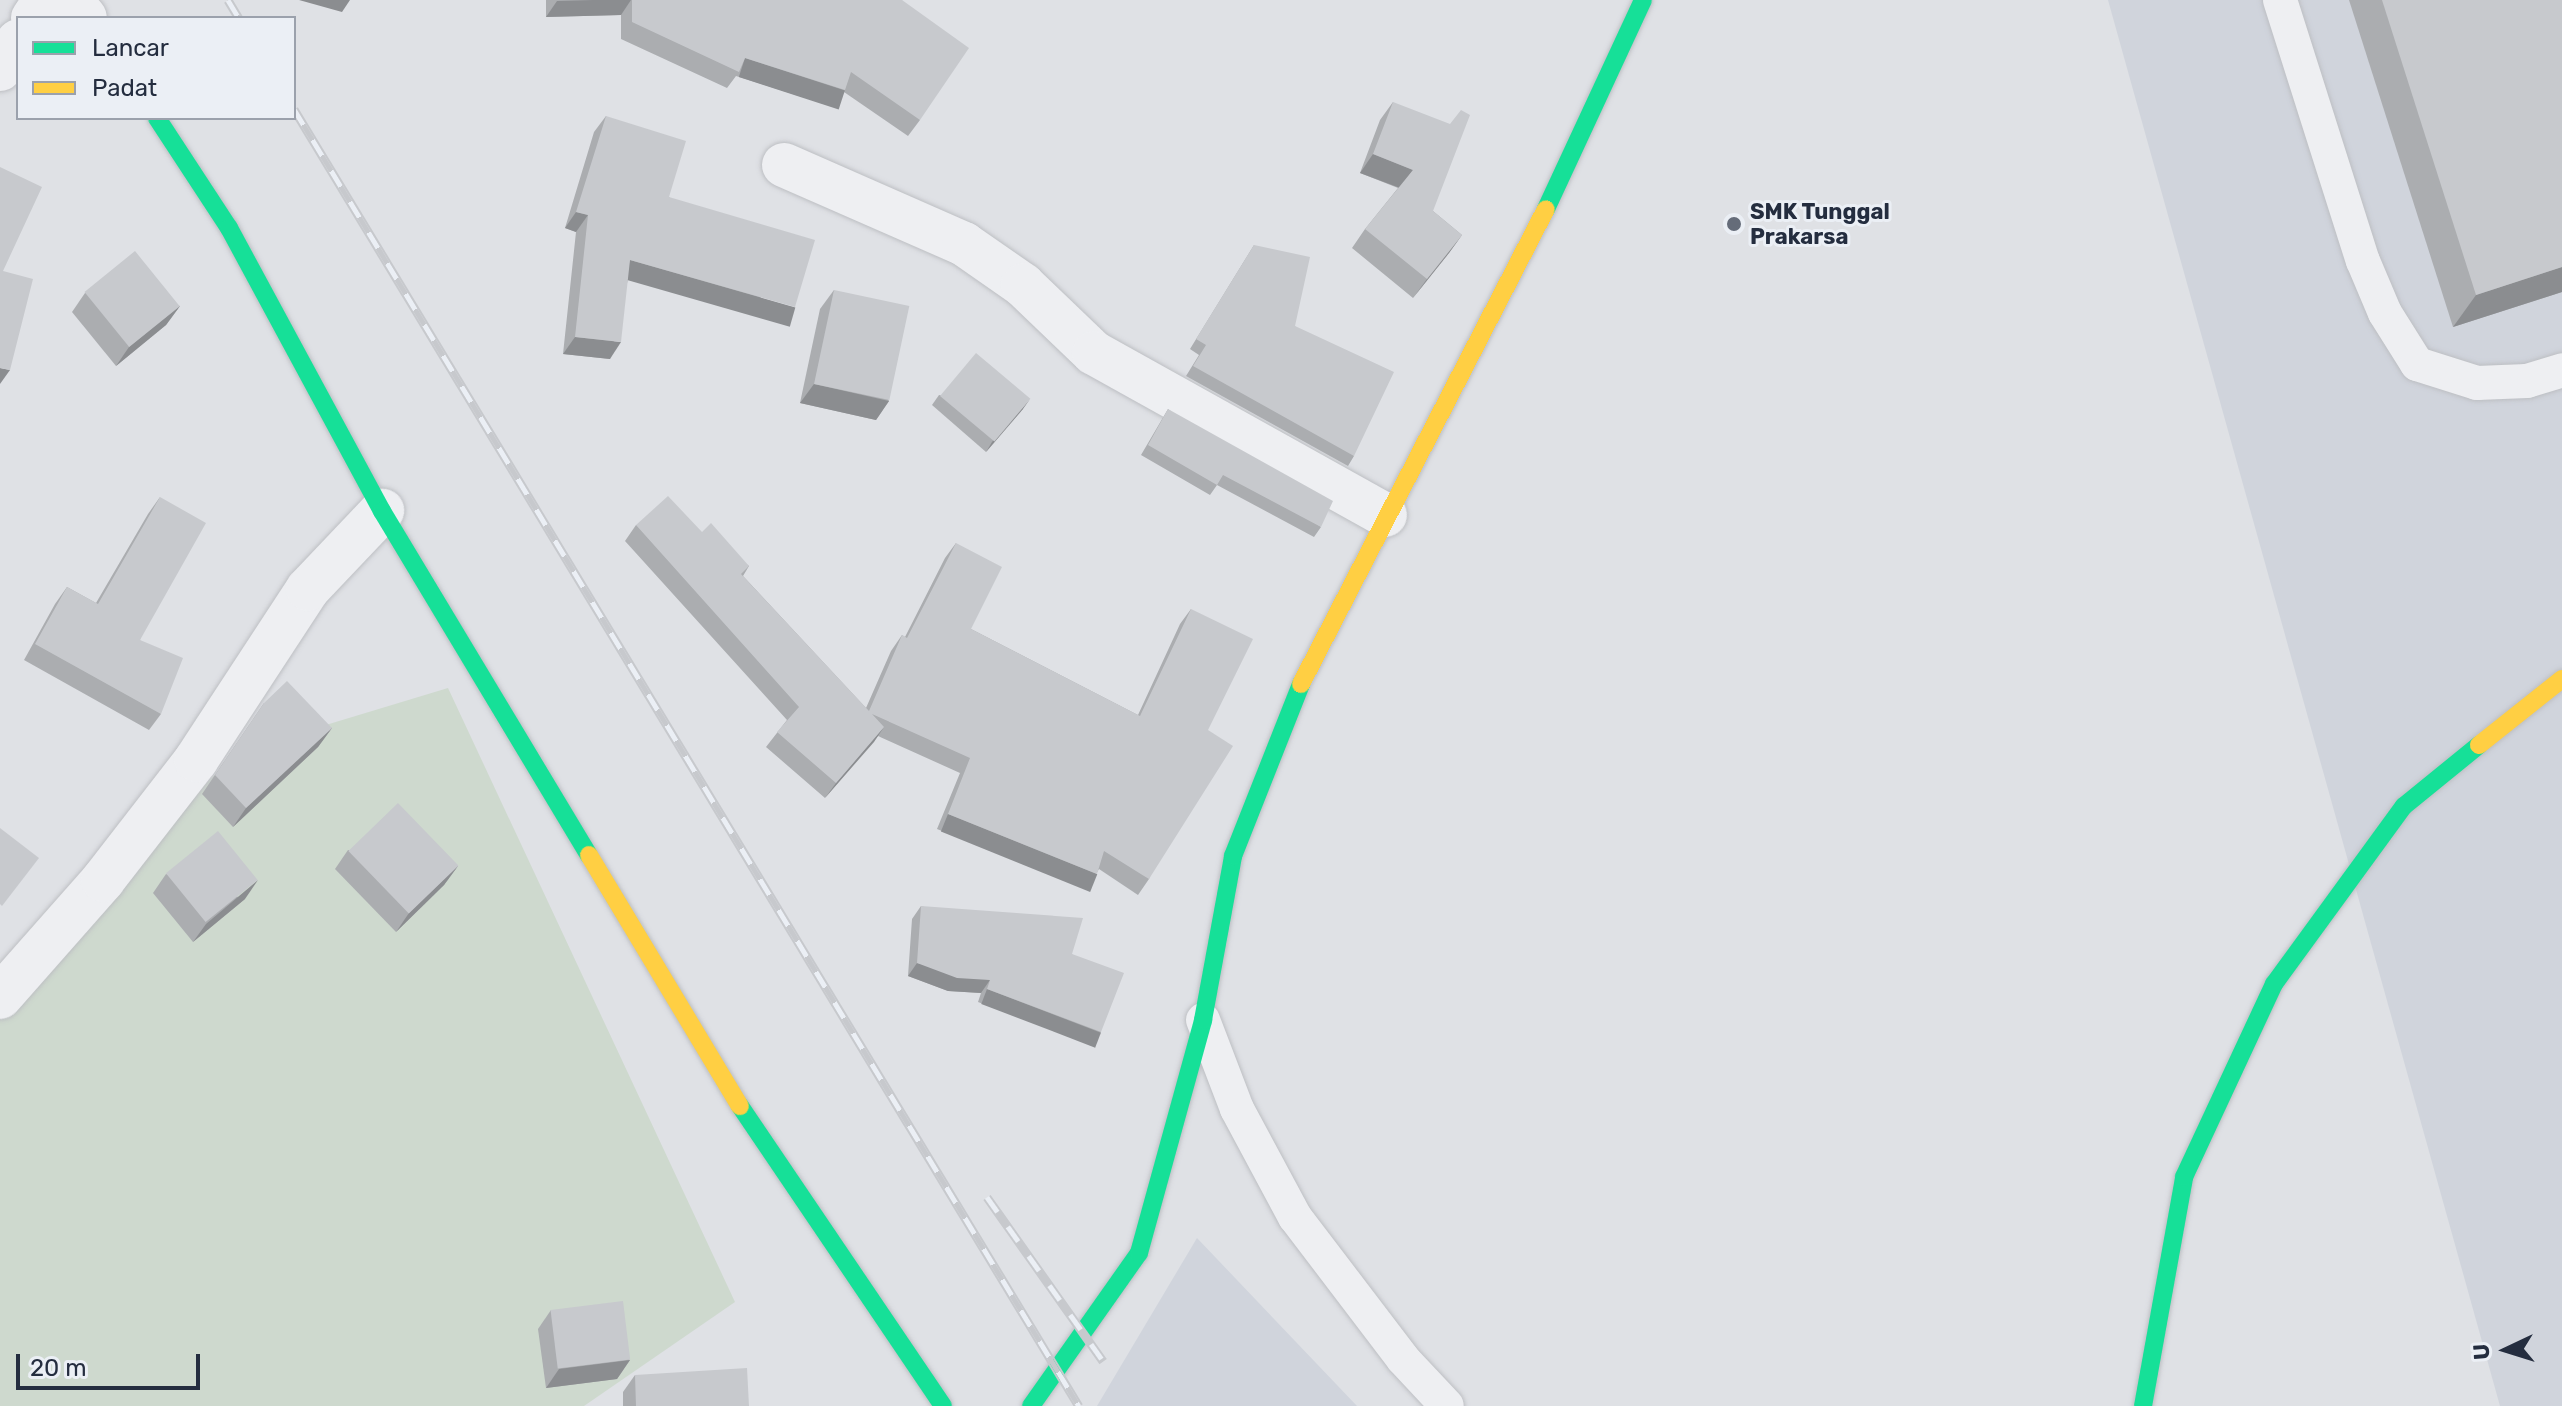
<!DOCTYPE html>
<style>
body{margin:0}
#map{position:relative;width:2562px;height:1406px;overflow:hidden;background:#dfe1e5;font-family:Rubik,sans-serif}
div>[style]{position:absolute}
.built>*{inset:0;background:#d0d4dc}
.green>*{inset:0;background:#ced9ce}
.roads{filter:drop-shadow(0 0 2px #bdbfc3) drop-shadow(0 0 2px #bdbfc3)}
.lane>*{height:34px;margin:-17px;padding:0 17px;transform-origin:17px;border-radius:17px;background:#eeeff2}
.street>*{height:44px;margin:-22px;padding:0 22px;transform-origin:22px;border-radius:22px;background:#eeeff2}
.fast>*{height:18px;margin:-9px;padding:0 9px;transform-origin:9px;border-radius:9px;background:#16e098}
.slow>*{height:18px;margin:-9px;padding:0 9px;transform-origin:9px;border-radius:9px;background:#ffcf43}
.rail>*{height:9px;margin-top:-4.5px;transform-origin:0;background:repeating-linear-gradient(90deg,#ebeff5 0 18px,#c7c9cd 0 36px);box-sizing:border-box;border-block:2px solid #c7c9cd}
.wall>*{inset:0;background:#abadb0}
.shaded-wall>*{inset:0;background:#8b8d90;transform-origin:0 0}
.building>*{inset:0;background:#c7c9cd;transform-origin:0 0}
.dots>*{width:22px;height:22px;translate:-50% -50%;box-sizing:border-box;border:4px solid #ebeff5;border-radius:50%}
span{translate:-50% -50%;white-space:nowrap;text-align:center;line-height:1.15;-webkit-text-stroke:6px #ebeff5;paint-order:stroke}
.poi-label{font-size:22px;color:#242d3f;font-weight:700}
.left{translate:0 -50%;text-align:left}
.legend{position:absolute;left:16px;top:16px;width:280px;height:104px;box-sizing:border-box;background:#ebeff5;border:2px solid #9ba1ac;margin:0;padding:10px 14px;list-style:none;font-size:24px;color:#242d3f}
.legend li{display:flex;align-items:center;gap:16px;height:40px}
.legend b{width:40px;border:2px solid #9ba1ac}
.north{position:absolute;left:2466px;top:1310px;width:80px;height:80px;-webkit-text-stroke:6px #ebeff5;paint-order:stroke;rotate:266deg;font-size:22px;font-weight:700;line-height:32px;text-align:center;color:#242d3f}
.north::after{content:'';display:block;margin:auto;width:28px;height:36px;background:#242d3f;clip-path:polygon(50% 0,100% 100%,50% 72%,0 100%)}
.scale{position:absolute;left:16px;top:1354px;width:184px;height:36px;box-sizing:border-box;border:4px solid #242d3f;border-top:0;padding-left:10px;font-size:24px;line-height:28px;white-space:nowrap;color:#242d3f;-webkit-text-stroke:6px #ebeff5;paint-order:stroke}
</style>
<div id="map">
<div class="built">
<div style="clip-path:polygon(2108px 0,2562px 0,2562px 1406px,2500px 1406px)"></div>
<div style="clip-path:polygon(1197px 1238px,1357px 1406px,1097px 1406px)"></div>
</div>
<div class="green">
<div style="clip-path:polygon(448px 688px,735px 1302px,584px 1406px,0 1406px,0 995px,237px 752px)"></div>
</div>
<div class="roads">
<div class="lane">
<div style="left:2280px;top:0;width:274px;rotate:72.4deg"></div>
<div style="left:2363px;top:261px;width:56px;rotate:67.1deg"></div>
<div style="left:2385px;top:313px;width:60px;rotate:57.9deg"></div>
<div style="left:2417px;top:364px;width:63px;rotate:17.6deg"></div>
<div style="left:2477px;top:383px;width:50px;rotate:-2.3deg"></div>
<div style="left:2527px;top:381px;width:37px;rotate:-17deg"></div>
<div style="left:1203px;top:1020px;width:95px;rotate:69.1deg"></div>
<div style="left:1237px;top:1109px;width:123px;rotate:61.8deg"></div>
<div style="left:1295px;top:1217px;width:178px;rotate:52.7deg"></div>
<div style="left:1403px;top:1359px;width:64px;rotate:46.9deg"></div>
</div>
<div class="street">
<div style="left:70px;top:0;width:23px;rotate:50deg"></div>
<div style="left:33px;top:18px;width:22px;rotate:-56deg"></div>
<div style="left:0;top:69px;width:33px;rotate:-57deg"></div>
<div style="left:784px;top:165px;width:197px;rotate:23.7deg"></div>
<div style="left:964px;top:244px;width:72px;rotate:34.8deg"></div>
<div style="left:1023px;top:285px;width:98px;rotate:43.8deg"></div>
<div style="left:1094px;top:353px;width:333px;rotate:29.1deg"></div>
<div style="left:0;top:997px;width:156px;rotate:-48.6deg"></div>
<div style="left:103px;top:880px;width:152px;rotate:-52.2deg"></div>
<div style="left:196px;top:760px;width:204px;rotate:-56.8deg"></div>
<div style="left:308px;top:589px;width:108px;rotate:-46.5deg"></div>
</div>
<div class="fast">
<div style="left:157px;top:118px;width:131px;rotate:56.8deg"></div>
<div style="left:229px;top:228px;width:322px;rotate:61.6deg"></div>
<div style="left:382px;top:511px;width:401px;rotate:59deg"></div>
<div style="left:1546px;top:209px;width:230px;rotate:-65.1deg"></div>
<div style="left:740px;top:1106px;width:362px;rotate:55.9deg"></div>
<div style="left:1031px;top:1406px;width:187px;rotate:-54.8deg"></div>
<div style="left:1139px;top:1253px;width:242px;rotate:-74.6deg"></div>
<div style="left:1203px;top:1020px;width:167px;rotate:-79.6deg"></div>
<div style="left:1233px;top:856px;width:185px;rotate:-68.4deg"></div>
<div style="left:2143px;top:1406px;width:233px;rotate:-79.8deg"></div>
<div style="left:2184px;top:1177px;width:213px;rotate:-65deg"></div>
<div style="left:2274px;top:984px;width:220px;rotate:-53.9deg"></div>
<div style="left:2404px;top:806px;width:97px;rotate:-39.1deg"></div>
</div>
<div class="slow">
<div style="left:1301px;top:684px;width:534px;rotate:-62.72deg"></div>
<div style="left:2479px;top:745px;width:106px;rotate:-38.5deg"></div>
<div style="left:589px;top:855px;width:293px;rotate:59deg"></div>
</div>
</div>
<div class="rail">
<div style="left:228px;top:0;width:21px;rotate:59deg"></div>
<div style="left:294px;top:109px;width:1516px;rotate:58.82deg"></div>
<div style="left:987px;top:1197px;width:201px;rotate:54.7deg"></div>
</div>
<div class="wall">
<div style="clip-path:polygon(546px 0,902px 0,920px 120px,908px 136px,844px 92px,834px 107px,736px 76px,727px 88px,621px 39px,621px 15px,546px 17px)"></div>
<div style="clip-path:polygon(2349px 0,2562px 0,2562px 292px,2453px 327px)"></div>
<div style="clip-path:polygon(1393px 102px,1433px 211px,1462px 235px,1449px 253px,1413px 298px,1352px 248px,1365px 229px,1398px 188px,1360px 173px,1380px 120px)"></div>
<div style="clip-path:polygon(606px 116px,669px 197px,784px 323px,628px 279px,610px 359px,563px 354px,576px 232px,565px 228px,594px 132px)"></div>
<div style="clip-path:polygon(1254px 245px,1295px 326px,1354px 456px,1348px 466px,1186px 376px,1199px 355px,1190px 349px)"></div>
<div style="clip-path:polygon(834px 290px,889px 401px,876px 420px,800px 403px,820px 309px)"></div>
<div style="clip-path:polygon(85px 293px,180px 306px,166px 325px,116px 366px,72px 312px)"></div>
<div style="clip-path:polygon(939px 395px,1023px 409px,986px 452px,932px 405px)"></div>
<div style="clip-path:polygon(1168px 409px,1321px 527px,1314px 537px,1217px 485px,1210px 495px,1141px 455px)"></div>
<div style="clip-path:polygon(160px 497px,140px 640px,161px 714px,149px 730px,24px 660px,55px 604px,67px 587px,96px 603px,148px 514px)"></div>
<div style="clip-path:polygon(636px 525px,702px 532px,749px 566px,743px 576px,866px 708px,891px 651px,902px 635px,905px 637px,945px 558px,956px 543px,971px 629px,1138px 715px,1180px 624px,1191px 609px,1208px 730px,1149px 879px,1138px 895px,1099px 869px,1087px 889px,937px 829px,960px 773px,878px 736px,825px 798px,766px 747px,787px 720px,625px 541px)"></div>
<div style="clip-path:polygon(264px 703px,332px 728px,318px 747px,233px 827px,202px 794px)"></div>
<div style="clip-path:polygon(348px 850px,458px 866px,444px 885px,396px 932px,335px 869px)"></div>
<div style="clip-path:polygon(166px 874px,245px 899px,193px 942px,153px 893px)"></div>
<div style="clip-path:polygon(921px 906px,1072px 954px,1101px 1032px,1092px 1045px,978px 1002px,981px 993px,948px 991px,908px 976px,912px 919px)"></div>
<div style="clip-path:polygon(551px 1310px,630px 1360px,617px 1379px,546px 1388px,538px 1329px)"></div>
<div style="clip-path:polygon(635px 1375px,749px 1406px,623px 1406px,623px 1392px)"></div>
</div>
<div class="shaded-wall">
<div style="clip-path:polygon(299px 0,350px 0,342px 12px)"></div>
<div style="clip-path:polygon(593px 0,631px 0,621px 15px,546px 17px,557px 1px)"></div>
<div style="left:745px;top:58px;width:105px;height:20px;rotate:18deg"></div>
<div style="clip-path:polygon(1373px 154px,1413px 170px,1400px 188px,1360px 173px)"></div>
<div style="clip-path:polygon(576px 212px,588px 215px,576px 232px,565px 228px)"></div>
<div style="clip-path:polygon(1462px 235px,1449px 253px,1413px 298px,1427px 279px)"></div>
<div style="left:630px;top:260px;width:172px;height:20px;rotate:16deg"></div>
<div style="clip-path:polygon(2562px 267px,2562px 292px,2453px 327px,2476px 295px)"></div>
<div style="clip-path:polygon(180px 306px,166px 325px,116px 366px,129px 347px)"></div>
<div style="clip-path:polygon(575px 337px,621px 342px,610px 359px,563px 354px)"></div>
<div style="clip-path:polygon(0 368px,10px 370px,0 384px)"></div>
<div style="clip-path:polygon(814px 384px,889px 401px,876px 420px,800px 403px)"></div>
<div style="clip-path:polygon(1030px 399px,1023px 409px,986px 452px,992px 442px)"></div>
<div style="clip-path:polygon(884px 727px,874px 742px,825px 798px,836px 783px)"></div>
<div style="clip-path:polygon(332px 728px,318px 747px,233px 827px,246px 808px)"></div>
<div style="left:948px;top:814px;width:161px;height:19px;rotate:22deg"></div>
<div style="clip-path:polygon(458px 866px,444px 885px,396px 932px,409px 913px)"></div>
<div style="clip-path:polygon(258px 880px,245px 899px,193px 942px,206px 924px)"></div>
<div style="clip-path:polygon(917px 963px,990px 980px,981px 993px,948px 991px,908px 976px)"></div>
<div style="left:987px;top:989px;width:122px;height:16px;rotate:21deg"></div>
<div style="clip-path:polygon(630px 1360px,617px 1379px,546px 1388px,559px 1369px)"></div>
</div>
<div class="building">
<div style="clip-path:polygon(632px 0,902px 0,969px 48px,920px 120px,851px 72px,845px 90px,745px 58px,739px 72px,632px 22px)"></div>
<div style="clip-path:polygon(2382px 0,2562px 0,2562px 267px,2476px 295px)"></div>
<div style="clip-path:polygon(1393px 102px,1450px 124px,1461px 110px,1470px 115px,1433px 211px,1462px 235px,1427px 279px,1365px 229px,1413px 170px,1373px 154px)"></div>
<div style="clip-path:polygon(606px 116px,686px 141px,669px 197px,815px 240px,795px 307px,630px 260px,621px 342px,575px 337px,588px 215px,576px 212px)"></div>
<div style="clip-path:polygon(0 167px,42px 187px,3px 271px,33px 279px,10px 370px,0 368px)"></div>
<div style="clip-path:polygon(1254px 245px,1310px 257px,1295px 326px,1394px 372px,1354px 456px,1193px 366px,1206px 345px,1196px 339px)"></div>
<div style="left:135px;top:251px;width:71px;height:65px;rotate:51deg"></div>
<div style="left:834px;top:290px;width:77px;height:96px;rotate:12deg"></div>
<div style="left:976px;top:353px;width:71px;height:56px;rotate:40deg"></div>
<div style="clip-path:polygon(1168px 409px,1333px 501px,1321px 527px,1223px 475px,1217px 485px,1148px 445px)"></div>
<div style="clip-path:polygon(668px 496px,702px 532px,711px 523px,749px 566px,741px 574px,869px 711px,902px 635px,907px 638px,956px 543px,1002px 567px,971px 629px,1140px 716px,1191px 609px,1253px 639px,1208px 730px,1233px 746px,1149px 879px,1104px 851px,1097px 874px,948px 814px,970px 758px,872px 714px,884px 727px,836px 783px,777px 732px,799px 707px,636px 525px)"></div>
<div style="clip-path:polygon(160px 497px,206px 523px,140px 640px,183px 658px,161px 714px,35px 644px,67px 587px,98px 604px)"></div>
<div style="clip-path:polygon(287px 681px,332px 728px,246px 808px,215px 775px,264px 703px)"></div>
<div style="left:398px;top:803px;width:87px;height:69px;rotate:46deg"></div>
<div style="clip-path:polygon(0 828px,39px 858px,2px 906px,0 904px)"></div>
<div style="left:218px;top:831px;width:63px;height:67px;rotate:51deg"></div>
<div style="clip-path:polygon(921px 906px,1083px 918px,1072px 954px,1124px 973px,1101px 1032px,987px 989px,990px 980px,957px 978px,917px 963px)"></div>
<div style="left:623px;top:1301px;width:59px;height:73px;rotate:83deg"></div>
<div style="clip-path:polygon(747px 1368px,749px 1406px,636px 1406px,635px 1375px)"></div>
</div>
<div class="dots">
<div style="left:1734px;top:224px;background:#656c79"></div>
</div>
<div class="poi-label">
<span class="left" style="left:1750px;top:224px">SMK Tunggal<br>Prakarsa</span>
</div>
<ul class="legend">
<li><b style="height:10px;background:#16e098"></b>Lancar</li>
<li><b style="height:10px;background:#ffcf43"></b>Padat</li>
</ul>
<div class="north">U</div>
<div class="scale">20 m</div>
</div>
